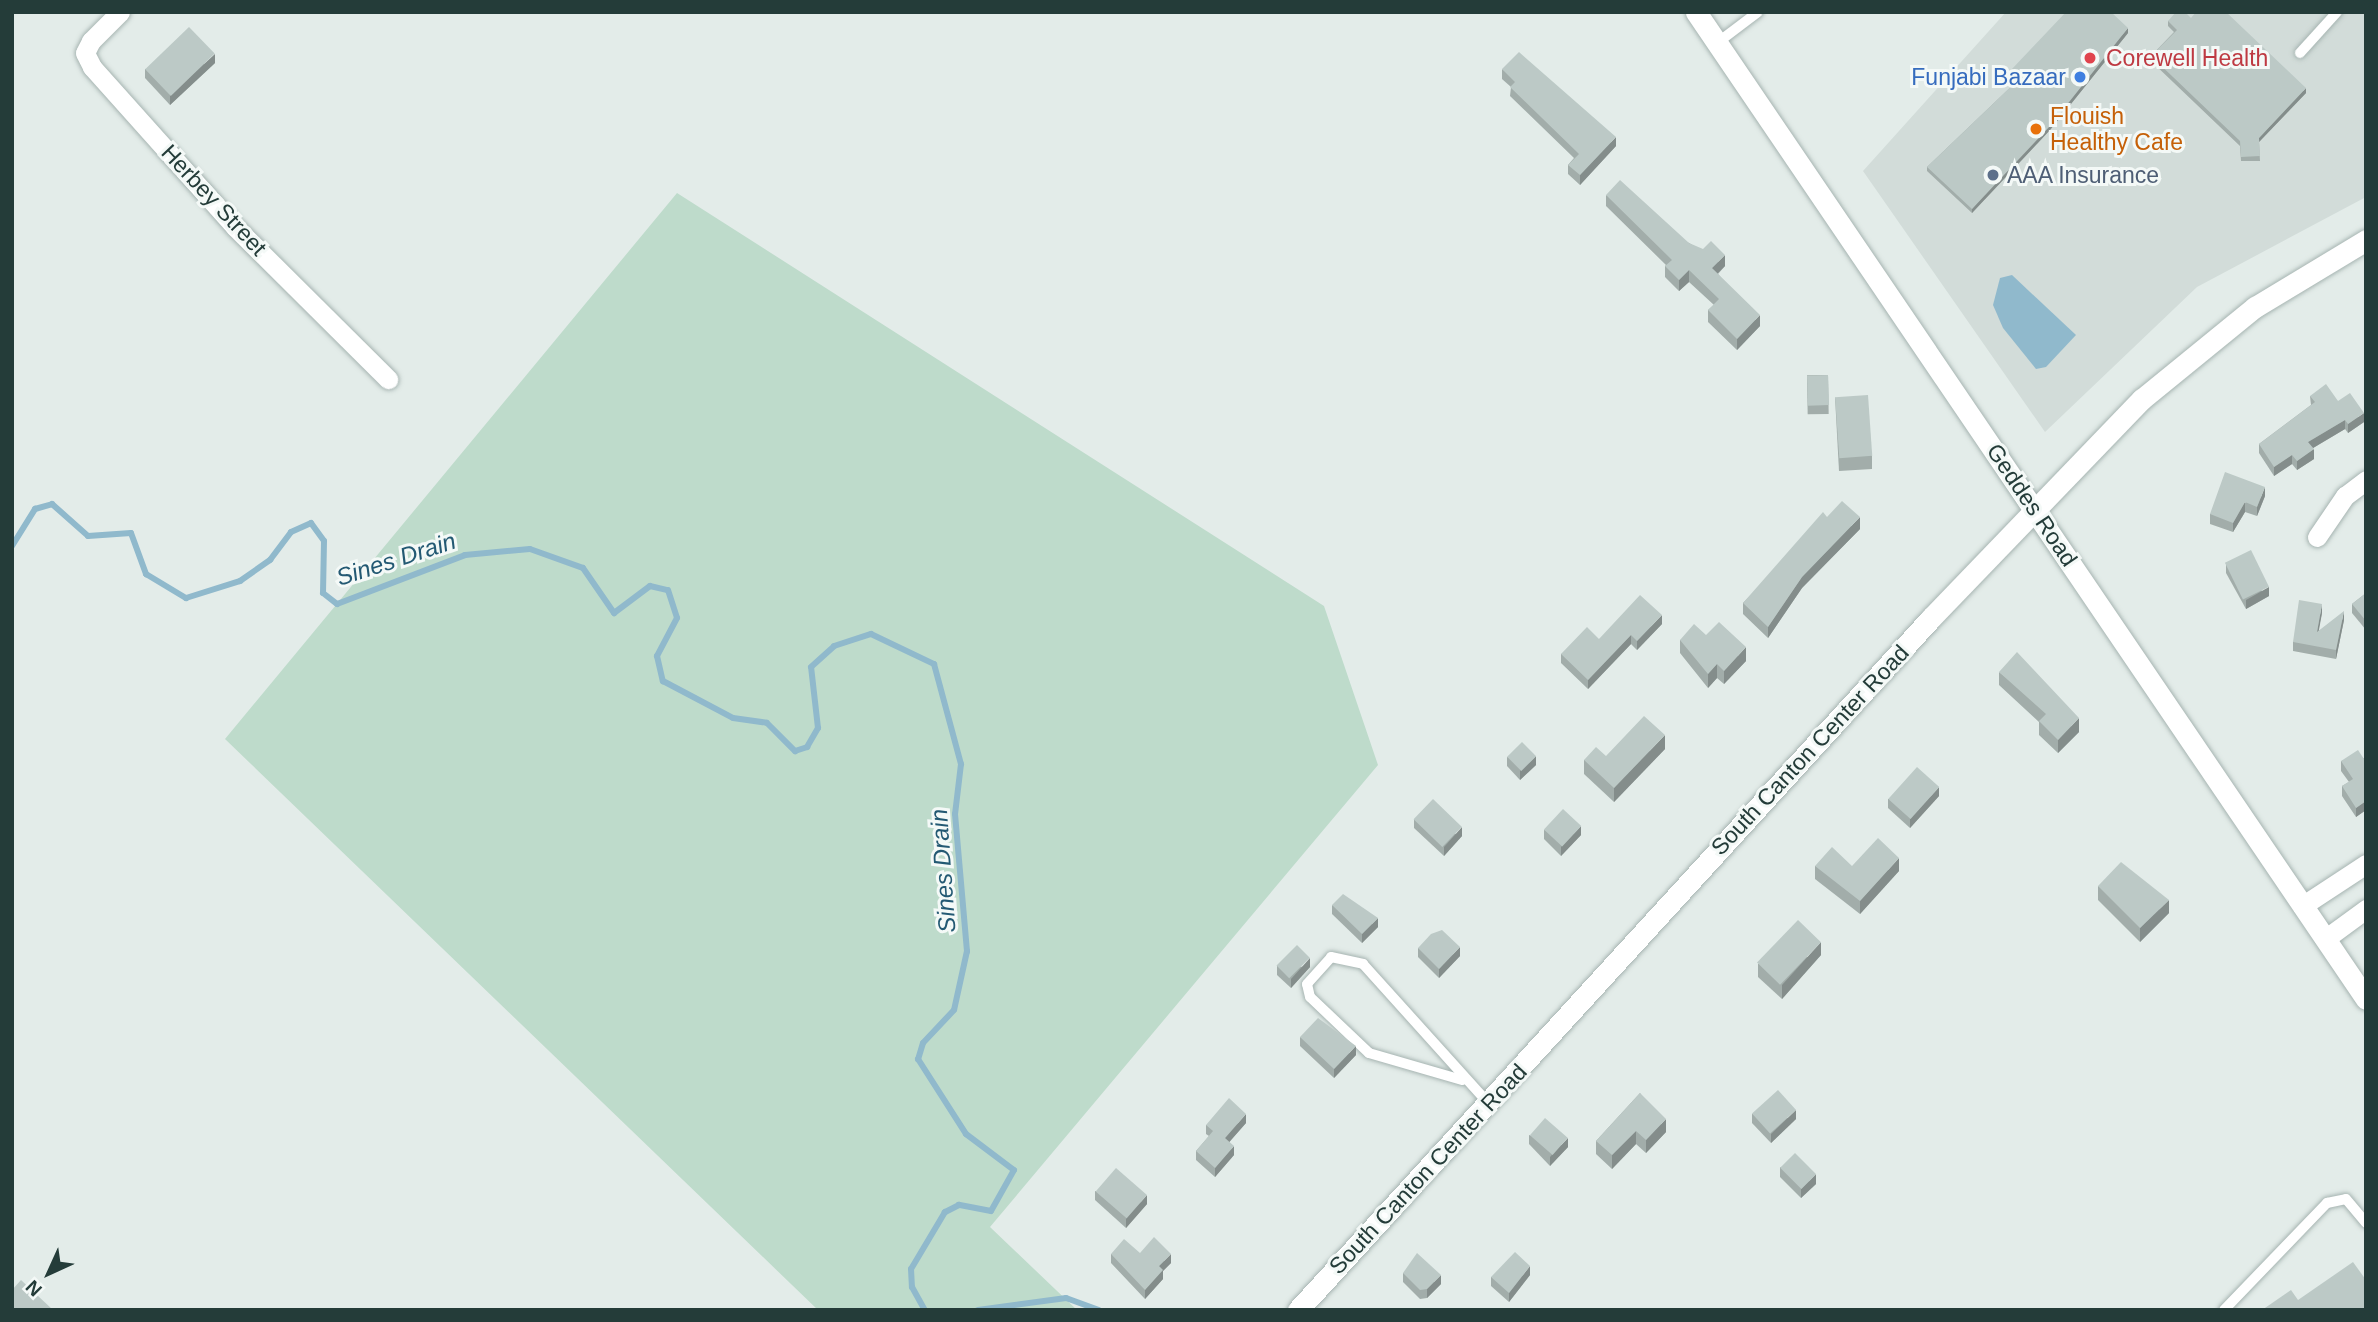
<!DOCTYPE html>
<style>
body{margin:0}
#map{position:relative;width:2378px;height:1322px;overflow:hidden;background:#e3ece9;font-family:Helvetica,sans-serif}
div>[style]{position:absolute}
.built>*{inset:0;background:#d2dcd9}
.green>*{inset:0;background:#bedbcb}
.water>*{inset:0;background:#90b9cc}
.stream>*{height:6px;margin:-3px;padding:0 3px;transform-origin:3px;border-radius:3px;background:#90b9cc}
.roads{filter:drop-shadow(0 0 2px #a6b4b1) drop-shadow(0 0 2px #a6b4b1)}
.lane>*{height:10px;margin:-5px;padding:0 5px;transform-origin:5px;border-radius:5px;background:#fff}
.street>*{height:19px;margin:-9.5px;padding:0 9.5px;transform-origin:9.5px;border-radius:9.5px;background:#fff}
.secondary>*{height:21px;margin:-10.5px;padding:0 10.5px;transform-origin:10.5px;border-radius:10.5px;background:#fff}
.wall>*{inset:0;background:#a2adaa;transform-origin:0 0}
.shaded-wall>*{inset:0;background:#848d8b}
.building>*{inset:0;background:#bcc9c6;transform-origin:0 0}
.dots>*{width:19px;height:19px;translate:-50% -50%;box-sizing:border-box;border:4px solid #f4f9f7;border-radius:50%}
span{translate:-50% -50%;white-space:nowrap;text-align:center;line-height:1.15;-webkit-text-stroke:6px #f4f9f7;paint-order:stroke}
.health-label{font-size:23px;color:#be3a42}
.left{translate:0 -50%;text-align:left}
.shop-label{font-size:23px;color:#366cbe}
.right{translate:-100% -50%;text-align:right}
.food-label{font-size:23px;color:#c56008}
.service-label{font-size:23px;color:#4e5e75}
.street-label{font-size:23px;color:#243c39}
.water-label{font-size:24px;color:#235973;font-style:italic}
.frame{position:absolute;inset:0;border:14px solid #243c39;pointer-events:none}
.north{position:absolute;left:14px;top:1238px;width:70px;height:70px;-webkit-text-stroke:5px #f4f9f7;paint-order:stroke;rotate:225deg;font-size:19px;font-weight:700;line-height:28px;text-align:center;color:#243c39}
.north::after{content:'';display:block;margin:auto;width:24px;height:32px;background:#243c39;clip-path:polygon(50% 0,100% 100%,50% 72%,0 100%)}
</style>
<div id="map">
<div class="built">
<div style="clip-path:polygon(2006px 12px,2366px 12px,2366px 197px,2197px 287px,2045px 432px,1863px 171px)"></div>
</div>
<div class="green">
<div style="clip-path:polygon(677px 193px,1324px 606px,1378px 765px,990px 1227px,1077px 1310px,818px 1310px,225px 739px)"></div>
</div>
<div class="water">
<div style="clip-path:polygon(2012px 275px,2076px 335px,2046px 367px,2036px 369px,2003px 328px,1993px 305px,2000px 278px)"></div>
</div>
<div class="stream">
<div style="left:12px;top:546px;width:44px;rotate:-58.1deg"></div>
<div style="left:35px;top:509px;width:18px;rotate:-16deg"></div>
<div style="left:52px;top:504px;width:48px;rotate:41.6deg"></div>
<div style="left:88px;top:536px;width:43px;rotate:-4deg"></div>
<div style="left:131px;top:533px;width:44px;rotate:69.9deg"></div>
<div style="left:146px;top:574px;width:47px;rotate:31deg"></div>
<div style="left:186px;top:598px;width:57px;rotate:-17.5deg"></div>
<div style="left:240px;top:581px;width:37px;rotate:-35deg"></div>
<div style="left:270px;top:560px;width:35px;rotate:-53deg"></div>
<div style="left:291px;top:532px;width:22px;rotate:-24deg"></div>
<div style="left:311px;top:523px;width:22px;rotate:54deg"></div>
<div style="left:324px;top:541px;width:52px;rotate:91.1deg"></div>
<div style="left:323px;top:593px;width:18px;rotate:38deg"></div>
<div style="left:337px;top:604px;width:137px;rotate:-20.9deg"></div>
<div style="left:465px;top:555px;width:65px;rotate:-5.3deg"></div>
<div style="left:530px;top:549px;width:56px;rotate:19.7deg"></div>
<div style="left:583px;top:568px;width:55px;rotate:55.4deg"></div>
<div style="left:614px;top:613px;width:45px;rotate:-36.9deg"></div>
<div style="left:650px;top:586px;width:18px;rotate:13deg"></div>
<div style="left:668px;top:590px;width:29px;rotate:72deg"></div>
<div style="left:677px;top:618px;width:43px;rotate:117.8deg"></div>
<div style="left:657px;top:656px;width:26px;rotate:77deg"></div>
<div style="left:663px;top:681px;width:79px;rotate:27.9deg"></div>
<div style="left:733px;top:718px;width:34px;rotate:8deg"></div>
<div style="left:767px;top:723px;width:40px;rotate:45deg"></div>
<div style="left:795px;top:751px;width:13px;rotate:-18deg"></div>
<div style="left:807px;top:747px;width:22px;rotate:-60deg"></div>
<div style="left:818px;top:728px;width:61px;rotate:-96.5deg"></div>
<div style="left:811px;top:667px;width:31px;rotate:-42deg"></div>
<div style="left:834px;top:646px;width:39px;rotate:-18deg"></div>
<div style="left:871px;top:634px;width:70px;rotate:25.5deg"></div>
<div style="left:934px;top:664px;width:104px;rotate:74.9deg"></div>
<div style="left:961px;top:764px;width:50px;rotate:96.8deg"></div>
<div style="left:955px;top:814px;width:138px;rotate:85deg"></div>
<div style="left:967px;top:951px;width:60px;rotate:102.4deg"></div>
<div style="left:954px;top:1010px;width:45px;rotate:133.2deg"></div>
<div style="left:923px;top:1043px;width:17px;rotate:107deg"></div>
<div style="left:918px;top:1059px;width:89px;rotate:57.4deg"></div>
<div style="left:966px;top:1134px;width:60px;rotate:36.9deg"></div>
<div style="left:1014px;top:1170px;width:47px;rotate:119.3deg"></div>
<div style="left:991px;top:1211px;width:33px;rotate:-169deg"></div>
<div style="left:959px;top:1205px;width:16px;rotate:153deg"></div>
<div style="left:945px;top:1212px;width:66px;rotate:120.8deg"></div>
<div style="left:911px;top:1269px;width:18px;rotate:87deg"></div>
<div style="left:912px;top:1287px;width:26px;rotate:61deg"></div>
<div style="left:978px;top:1310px;width:89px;rotate:-7.8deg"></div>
<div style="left:1066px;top:1298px;width:35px;rotate:20deg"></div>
</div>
<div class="roads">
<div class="lane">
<div style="left:1717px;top:43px;width:51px;rotate:-37.1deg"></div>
<div style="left:2300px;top:53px;width:55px;rotate:-47.9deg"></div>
<div style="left:1462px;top:1080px;width:97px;rotate:-163.8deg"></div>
<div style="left:1369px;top:1053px;width:81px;rotate:-136.5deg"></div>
<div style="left:1310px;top:997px;width:13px;rotate:-103deg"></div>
<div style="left:1307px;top:984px;width:36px;rotate:-48deg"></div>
<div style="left:1331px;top:957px;width:33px;rotate:12deg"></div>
<div style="left:1363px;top:964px;width:188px;rotate:48deg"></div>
<div style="left:2224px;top:1310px;width:149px;rotate:-46.1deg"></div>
<div style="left:2327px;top:1203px;width:19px;rotate:-12deg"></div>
<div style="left:2346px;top:1199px;width:31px;rotate:50deg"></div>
</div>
<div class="street">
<div style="left:120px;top:12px;width:41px;rotate:135deg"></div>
<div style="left:91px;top:41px;width:13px;rotate:117deg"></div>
<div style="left:85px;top:53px;width:16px;rotate:63deg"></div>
<div style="left:92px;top:67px;width:215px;rotate:48.2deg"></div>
<div style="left:235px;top:227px;width:216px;rotate:44.8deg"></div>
<div style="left:2317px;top:537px;width:50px;rotate:-55.7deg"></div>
<div style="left:2345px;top:496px;width:26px;rotate:-37deg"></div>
<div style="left:2302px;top:906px;width:77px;rotate:-33.3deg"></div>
<div style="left:2325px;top:939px;width:51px;rotate:-36.2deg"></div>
</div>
<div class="secondary">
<div style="left:1696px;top:12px;width:1193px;rotate:55.83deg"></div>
<div style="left:1298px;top:1310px;width:938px;rotate:-47.55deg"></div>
<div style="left:1931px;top:618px;width:304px;rotate:-46.1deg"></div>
<div style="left:2142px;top:399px;width:146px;rotate:-39.2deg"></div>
<div style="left:2255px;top:307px;width:130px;rotate:-31.1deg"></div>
</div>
</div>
<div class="wall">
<div style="clip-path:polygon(2191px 18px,2306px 93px,2259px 142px,2260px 161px,2241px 161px,2240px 146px,2151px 61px,2151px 56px,2174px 32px,2168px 26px,2168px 21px)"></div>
<div style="clip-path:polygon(2128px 33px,2050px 130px,1972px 213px,1927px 171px,1927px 167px,2017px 81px,2011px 75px,2011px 70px)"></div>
<div style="clip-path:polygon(215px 63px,170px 105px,145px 78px,145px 69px)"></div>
<div style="clip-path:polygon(1502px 69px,1616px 146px,1580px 185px,1568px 174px,1568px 165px,1574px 158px,1510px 96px,1511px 87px,1502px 79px)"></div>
<div style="clip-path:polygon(1606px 195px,1689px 243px,1725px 266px,1718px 274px,1760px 326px,1737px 350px,1708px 322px,1708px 310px,1714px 305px,1689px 282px,1679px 291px,1665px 277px,1665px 266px,1666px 265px,1606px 206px)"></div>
<div style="left:1828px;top:375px;width:39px;height:21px;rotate:89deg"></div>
<div style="clip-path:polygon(2310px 396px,2338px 401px,2364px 422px,2348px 433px,2345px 429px,2313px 448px,2314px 459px,2297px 470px,2292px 464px,2274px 476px,2259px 453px,2259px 444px,2311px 405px)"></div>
<div style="clip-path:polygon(1835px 397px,1872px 456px,1872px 469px,1839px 471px)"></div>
<div style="clip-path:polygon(2265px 496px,2257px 516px,2245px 512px,2233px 532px,2210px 524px,2210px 514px)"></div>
<div style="clip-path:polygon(1827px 517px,1860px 529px,1802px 588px,1768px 638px,1743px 614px,1743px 603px)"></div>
<div style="clip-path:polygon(2226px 564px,2269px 596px,2246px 609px,2226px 573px)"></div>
<div style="clip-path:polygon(2366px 593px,2366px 630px,2352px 613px,2352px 604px)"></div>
<div style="clip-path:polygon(2322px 613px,2318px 631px,2344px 620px,2336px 659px,2293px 651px,2293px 642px)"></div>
<div style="clip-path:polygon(1662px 624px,1637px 650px,1631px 644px,1588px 689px,1561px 663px,1561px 654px,1599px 639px)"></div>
<div style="clip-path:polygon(1706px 635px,1746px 661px,1724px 684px,1717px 678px,1708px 688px,1680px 653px,1680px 640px)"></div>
<div style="clip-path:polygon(1999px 672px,2079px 732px,2058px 753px,2039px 735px,2039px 722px,1999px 685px)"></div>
<div style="clip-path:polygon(1665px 749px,1614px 802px,1584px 774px,1584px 760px)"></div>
<div style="clip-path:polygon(1507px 757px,1536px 765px,1520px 780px,1507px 766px)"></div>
<div style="clip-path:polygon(2366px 758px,2366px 810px,2356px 817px,2342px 796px,2342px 786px,2349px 782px,2341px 771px,2341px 761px)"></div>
<div style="clip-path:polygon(1939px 796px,1910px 828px,1888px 808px,1888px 799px)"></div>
<div style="clip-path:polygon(1414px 819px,1462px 836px,1444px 856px,1414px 828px)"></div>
<div style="clip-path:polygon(1544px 830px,1581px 835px,1561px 856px,1544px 839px)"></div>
<div style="clip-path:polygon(1815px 866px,1852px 866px,1899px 871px,1860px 914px,1815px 879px)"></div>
<div style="clip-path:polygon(2098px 886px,2169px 913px,2140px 942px,2098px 900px)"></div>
<div style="clip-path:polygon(1332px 905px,1378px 927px,1362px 943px,1332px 914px)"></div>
<div style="clip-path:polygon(1418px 948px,1460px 956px,1439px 978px,1418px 957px)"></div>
<div style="clip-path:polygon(1821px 955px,1782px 999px,1758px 977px,1758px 964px)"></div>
<div style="clip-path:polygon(1277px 966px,1310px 967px,1291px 988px,1277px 975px)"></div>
<div style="clip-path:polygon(1300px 1037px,1356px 1055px,1334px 1078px,1300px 1046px)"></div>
<div style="clip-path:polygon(1640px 1093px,1666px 1132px,1646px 1153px,1636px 1144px,1612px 1169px,1596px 1154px,1596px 1141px)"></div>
<div style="clip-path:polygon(1752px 1114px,1796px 1119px,1771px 1143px,1752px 1123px)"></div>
<div style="clip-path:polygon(1246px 1123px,1229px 1142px,1234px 1155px,1215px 1177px,1196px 1160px,1196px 1151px,1209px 1136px,1206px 1134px,1206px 1125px)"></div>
<div style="clip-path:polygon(1529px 1135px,1568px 1147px,1550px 1166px,1529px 1144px)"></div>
<div style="clip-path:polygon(1780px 1167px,1816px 1184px,1801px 1198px,1780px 1177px)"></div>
<div style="clip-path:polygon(1095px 1191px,1147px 1204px,1126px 1228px,1095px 1200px)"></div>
<div style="clip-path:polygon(1140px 1253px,1171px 1263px,1163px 1271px,1163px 1279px,1145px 1299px,1111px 1263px,1111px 1254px)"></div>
<div style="clip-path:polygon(1403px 1273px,1441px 1284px,1427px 1298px,1420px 1299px,1403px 1282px)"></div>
<div style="clip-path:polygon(1530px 1275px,1509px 1302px,1491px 1286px,1491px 1277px)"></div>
</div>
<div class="shaded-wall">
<div style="clip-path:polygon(2128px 28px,2128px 33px,2050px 130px,1972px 213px,1972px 209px)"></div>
<div style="clip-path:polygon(215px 54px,215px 63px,170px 105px,170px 95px)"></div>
<div style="clip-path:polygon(2306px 88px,2306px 93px,2259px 142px,2259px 138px)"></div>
<div style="clip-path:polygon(1616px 137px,1616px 146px,1580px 185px,1580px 175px)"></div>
<div style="clip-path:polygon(1725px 255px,1725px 266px,1712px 279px,1712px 268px)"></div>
<div style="clip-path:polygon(1689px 270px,1689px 282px,1679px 291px,1679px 280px)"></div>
<div style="clip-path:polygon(1760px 315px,1760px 326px,1737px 350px,1737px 339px)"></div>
<div style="clip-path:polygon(2364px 413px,2364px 422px,2348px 433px,2348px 424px)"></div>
<div style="clip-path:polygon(2345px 420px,2345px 429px,2308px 451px,2308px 442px)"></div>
<div style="clip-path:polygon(2314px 449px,2314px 459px,2297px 470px,2297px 461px)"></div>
<div style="clip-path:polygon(2292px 455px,2292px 464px,2274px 476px,2274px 467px)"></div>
<div style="clip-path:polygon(2265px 487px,2265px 496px,2257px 516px,2257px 507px)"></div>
<div style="clip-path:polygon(2245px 502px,2245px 512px,2233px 532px,2233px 523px)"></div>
<div style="clip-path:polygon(1860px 517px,1860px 529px,1802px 588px,1768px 638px,1768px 627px,1802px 577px)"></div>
<div style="clip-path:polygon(2269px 587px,2269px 596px,2246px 609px,2246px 600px)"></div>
<div style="clip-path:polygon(2322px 604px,2322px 613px,2317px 641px,2317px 632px)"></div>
<div style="clip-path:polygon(2344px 611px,2344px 620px,2336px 659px,2336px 650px)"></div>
<div style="clip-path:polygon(1662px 615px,1662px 624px,1637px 650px,1637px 641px)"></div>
<div style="clip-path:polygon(1631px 635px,1631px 644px,1588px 689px,1588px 680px)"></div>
<div style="clip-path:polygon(1746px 647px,1746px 661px,1724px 684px,1724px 671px)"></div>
<div style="clip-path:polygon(1717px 664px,1717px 678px,1708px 688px,1708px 674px)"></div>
<div style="clip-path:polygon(2079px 718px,2079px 732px,2058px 753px,2058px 740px)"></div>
<div style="clip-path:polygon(1665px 735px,1665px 749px,1614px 802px,1614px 788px)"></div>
<div style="clip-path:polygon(1536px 756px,1536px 765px,1520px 780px,1520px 771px)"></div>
<div style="clip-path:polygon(1939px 787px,1939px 796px,1910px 828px,1910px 819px)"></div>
<div style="clip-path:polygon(2366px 801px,2366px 810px,2356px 817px,2356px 808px)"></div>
<div style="clip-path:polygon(1581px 826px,1581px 835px,1561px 856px,1561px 847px)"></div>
<div style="clip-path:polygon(1462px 827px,1462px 836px,1444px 856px,1444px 847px)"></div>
<div style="clip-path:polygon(1899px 858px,1899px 871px,1860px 914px,1860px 901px)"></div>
<div style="clip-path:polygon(2169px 900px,2169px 913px,2140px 942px,2140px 928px)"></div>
<div style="clip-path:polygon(1378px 918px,1378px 927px,1362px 943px,1362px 934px)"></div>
<div style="clip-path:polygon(1821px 942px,1821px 955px,1782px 999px,1782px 985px)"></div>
<div style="clip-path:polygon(1460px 947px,1460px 956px,1439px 978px,1439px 969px)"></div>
<div style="clip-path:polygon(1310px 958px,1310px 967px,1291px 988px,1291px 979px)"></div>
<div style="clip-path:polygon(1356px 1046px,1356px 1055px,1334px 1078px,1334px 1069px)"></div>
<div style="clip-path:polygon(1796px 1110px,1796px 1119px,1771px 1143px,1771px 1134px)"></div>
<div style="clip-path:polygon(1246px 1114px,1246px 1123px,1225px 1147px,1225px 1138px)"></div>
<div style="clip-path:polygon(1666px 1119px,1666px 1132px,1646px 1153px,1646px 1140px)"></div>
<div style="clip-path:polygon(1636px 1131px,1636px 1144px,1612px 1169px,1612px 1155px)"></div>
<div style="clip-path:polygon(1568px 1138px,1568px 1147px,1550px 1166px,1550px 1157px)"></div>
<div style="clip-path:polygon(1234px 1146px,1234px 1155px,1215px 1177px,1215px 1168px)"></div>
<div style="clip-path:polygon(1816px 1174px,1816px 1184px,1801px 1198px,1801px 1189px)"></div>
<div style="clip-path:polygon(1147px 1195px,1147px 1204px,1126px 1228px,1126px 1219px)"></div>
<div style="clip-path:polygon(1171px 1254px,1171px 1263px,1163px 1271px,1163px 1279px,1145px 1299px,1145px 1290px,1159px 1266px)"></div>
<div style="clip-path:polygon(1530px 1266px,1530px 1275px,1509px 1302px,1509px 1293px)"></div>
<div style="clip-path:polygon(1441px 1275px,1441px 1284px,1427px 1298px,1427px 1289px)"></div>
</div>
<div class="building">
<div style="clip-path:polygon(2066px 12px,2111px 12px,2128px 28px,2050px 126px,1972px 209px,1927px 167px,2020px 78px,2011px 70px)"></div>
<div style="clip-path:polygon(2176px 12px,2185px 12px,2191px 18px,2196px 12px,2226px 12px,2306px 88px,2259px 138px,2260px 156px,2241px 157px,2240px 141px,2151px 56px,2177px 30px,2168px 21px)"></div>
<div style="left:189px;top:27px;width:37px;height:61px;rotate:46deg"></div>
<div style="clip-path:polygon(1519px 52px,1616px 137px,1580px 175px,1568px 165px,1579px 154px,1510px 87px,1515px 82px,1502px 69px)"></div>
<div style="clip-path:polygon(1620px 180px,1689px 243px,1703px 249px,1711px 241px,1725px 255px,1712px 268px,1760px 315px,1737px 339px,1708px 310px,1719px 299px,1689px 270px,1679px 280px,1665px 266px,1672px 260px,1606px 195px)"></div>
<div style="left:1828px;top:375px;width:30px;height:21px;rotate:88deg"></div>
<div style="clip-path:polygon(2326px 384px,2338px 401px,2350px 393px,2364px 413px,2348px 424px,2345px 420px,2308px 442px,2314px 449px,2297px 461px,2292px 455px,2274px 467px,2259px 444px,2315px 402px,2310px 396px)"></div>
<div style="left:1868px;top:395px;width:61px;height:33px;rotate:86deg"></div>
<div style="clip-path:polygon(2225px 472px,2265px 487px,2257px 507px,2245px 502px,2233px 523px,2210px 514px)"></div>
<div style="clip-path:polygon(1842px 501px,1860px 517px,1802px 577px,1768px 627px,1743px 603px,1823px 512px,1827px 517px)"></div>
<div style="left:2251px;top:550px;width:41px;height:29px;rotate:64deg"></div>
<div style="clip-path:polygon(2366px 593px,2366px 621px,2352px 604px)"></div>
<div style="clip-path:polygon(1640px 595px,1662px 615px,1637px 641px,1631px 635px,1588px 680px,1561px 654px,1587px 627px,1599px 639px)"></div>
<div style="clip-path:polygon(2299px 600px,2322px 604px,2317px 632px,2344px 611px,2336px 650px,2293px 642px)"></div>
<div style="clip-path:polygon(1719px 622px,1746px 647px,1724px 671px,1717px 664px,1708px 674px,1680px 640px,1694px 624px,1706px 635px)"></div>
<div style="clip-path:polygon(2017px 652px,2079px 718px,2058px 740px,2039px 721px,2046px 714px,1999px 672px)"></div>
<div style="clip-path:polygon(1644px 716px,1665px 735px,1614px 788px,1584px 760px,1596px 747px,1606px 756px)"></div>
<div style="left:1522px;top:742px;width:20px;height:21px;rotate:45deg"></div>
<div style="clip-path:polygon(2358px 750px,2364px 759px,2366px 758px,2366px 801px,2356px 808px,2342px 786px,2353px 779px,2341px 761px)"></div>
<div style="left:1917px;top:767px;width:30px;height:43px;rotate:42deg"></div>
<div style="left:1433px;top:799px;width:40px;height:28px;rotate:44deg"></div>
<div style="left:1563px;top:809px;width:25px;height:28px;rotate:43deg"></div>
<div style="clip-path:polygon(1878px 838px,1899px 858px,1860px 901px,1815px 866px,1832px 847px,1852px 866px)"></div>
<div style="clip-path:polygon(2121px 862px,2169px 900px,2140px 928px,2098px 886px)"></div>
<div style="clip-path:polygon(1343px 894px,1378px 918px,1362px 934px,1332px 905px)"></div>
<div style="left:1798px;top:920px;width:32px;height:59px;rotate:44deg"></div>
<div style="clip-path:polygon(1442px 930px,1460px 947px,1439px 969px,1418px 948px,1431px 934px)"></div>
<div style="left:1297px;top:945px;width:18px;height:29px;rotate:45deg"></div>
<div style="clip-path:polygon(1318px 1018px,1356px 1046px,1334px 1069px,1300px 1037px)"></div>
<div style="left:1778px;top:1090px;width:27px;height:35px;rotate:48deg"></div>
<div style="clip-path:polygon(1640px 1093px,1666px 1119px,1646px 1140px,1636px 1131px,1612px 1155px,1596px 1141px)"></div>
<div style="clip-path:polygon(1229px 1098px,1246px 1114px,1225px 1138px,1234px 1146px,1215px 1168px,1196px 1151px,1213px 1131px,1206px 1125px)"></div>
<div style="left:1545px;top:1118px;width:30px;height:23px;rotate:41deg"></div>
<div style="left:1795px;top:1153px;width:30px;height:21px;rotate:45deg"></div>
<div style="left:1116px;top:1168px;width:41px;height:31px;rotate:41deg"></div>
<div style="clip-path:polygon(1154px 1237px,1171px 1254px,1159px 1266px,1163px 1270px,1145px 1290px,1111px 1254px,1124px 1239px,1140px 1253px)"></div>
<div style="clip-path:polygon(1515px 1252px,1530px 1266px,1509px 1293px,1491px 1277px)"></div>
<div style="clip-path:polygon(1417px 1253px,1441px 1275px,1427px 1289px,1420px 1290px,1403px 1273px)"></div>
<div style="clip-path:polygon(2353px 1262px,2366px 1280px,2366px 1310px,2262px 1310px,2291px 1290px,2298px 1300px)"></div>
<div style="clip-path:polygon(21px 1280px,53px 1310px,12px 1310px,12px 1290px)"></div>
</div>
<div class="dots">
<div style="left:2090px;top:58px;background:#e0444e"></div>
<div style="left:2080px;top:77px;background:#3f7fe0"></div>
<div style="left:2036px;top:129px;background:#e8710a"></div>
<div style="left:1993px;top:175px;background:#5c6f8a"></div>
</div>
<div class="health-label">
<span class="left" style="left:2106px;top:58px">Corewell Health</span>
</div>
<div class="shop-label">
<span class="right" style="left:2066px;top:77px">Funjabi Bazaar</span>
</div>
<div class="food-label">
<span class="left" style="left:2050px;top:129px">Flouish<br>Healthy Cafe</span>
</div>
<div class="service-label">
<span class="left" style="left:2007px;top:175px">AAA Insurance</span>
</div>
<div class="street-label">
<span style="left:214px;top:200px;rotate:47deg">Herbey Street</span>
<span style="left:2032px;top:505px;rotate:56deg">Geddes Road</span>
<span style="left:1810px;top:750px;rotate:-47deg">South Canton Center Road</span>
<span style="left:1428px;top:1169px;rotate:-47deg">South Canton Center Road</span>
</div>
<div class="water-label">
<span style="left:396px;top:559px;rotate:-18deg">Sines Drain</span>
<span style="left:943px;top:871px;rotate:-94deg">Sines Drain</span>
</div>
<div class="frame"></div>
<div class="north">N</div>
</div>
